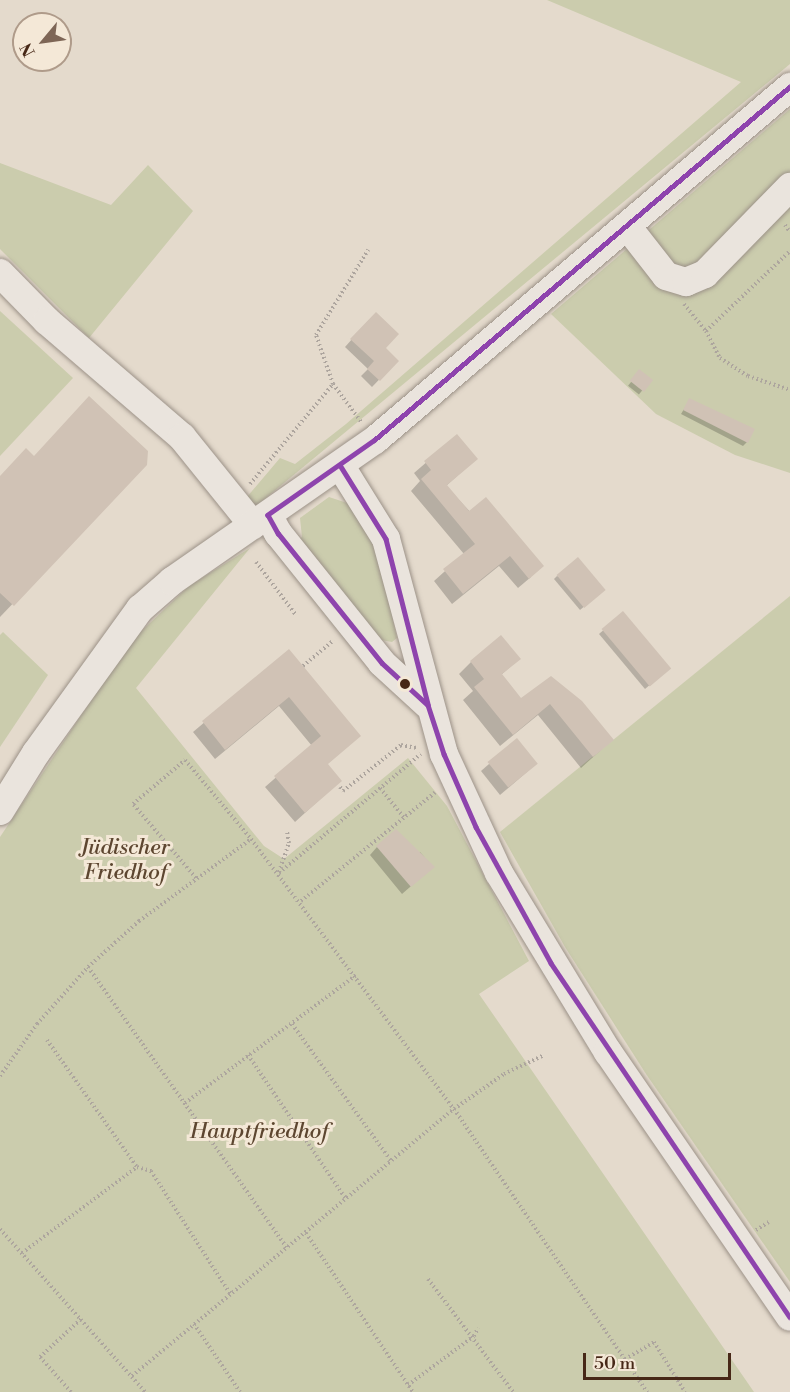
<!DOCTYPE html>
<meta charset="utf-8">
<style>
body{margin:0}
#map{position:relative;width:790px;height:1392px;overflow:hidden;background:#e4dacc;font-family:"Libre Bodoni",serif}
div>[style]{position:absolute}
.green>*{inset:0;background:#cbccad}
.shadow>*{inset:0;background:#0003;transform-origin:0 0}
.building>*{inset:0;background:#d0c2b5;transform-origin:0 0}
.path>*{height:4px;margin-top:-2px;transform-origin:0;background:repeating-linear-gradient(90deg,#ada59e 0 1.5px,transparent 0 4.5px)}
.roads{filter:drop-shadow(0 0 2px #9c9288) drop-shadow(0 0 2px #9c9288)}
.minor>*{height:28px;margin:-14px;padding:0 14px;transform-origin:14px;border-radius:14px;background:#eae4dd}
.bus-1>*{height:4.5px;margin:-2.25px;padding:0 2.25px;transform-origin:2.25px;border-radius:2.25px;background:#8e44ad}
.dots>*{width:16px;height:16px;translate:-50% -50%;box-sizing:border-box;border:3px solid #f4e8d7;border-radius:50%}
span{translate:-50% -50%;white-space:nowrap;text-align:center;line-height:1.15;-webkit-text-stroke:6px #f4e8d7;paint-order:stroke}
.park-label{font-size:22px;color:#5d4630;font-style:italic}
.north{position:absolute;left:12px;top:12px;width:60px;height:60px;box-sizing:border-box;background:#f4e8d7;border:2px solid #af9b8a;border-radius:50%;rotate:241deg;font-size:16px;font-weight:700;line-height:24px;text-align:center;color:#472817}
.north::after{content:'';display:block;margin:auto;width:21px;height:27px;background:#7e6656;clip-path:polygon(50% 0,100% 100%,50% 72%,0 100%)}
.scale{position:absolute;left:583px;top:1353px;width:148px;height:27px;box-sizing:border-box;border:3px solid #472817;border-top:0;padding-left:8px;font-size:18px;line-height:21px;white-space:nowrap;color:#472817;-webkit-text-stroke:4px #f4e8d7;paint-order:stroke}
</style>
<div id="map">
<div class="green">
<div style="clip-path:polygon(547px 0,790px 0,790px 64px,255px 507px,247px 497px,280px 458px,295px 464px,346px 424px,741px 82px)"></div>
<div style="clip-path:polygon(790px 109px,790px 473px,735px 455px,656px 414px,551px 314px)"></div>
<div style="clip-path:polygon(0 163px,111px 205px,148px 165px,193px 211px,89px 338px,0 249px)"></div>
<div style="clip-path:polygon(0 311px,73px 378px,0 456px)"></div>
<div style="clip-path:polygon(329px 497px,347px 503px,351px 498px,377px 546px,397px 638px,392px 642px,381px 640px,297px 541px,302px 537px,300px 518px)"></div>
<div style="clip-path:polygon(250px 548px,136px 688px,264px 846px,284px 859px,408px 758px,447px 806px,529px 961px,479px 994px,754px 1392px,0 1392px,0 837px,130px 642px,189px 586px)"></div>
<div style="clip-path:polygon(790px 596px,790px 1282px,646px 1074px,565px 947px,500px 832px)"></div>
<div style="clip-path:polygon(3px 632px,48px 675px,0 747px,0 635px)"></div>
</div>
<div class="shadow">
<div style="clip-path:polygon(369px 320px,384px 348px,397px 361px,372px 387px,361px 376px,368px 369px,345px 347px)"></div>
<div style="left:640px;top:371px;width:14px;height:19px;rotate:39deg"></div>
<div style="clip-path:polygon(690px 399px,747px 442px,743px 446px,681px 414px)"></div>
<div style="clip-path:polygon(457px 436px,476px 459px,446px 486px,531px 577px,518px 588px,499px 566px,452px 604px,434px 581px,464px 554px,411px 491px,420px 481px,414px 473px)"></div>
<div style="clip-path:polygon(33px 457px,146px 464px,0 617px,0 477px)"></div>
<div style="clip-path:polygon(557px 576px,600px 593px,580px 610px,554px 579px)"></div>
<div style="clip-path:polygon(623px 613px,665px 672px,645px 689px,599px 634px)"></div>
<div style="clip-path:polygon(289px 651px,359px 736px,326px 765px,340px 781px,295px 822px,265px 787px,312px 746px,279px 706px,215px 759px,193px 732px)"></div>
<div style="clip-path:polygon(519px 659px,501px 675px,520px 700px,551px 678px,612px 740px,581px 768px,538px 715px,500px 746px,463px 700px,473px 691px,459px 674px,471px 662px)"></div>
<div style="clip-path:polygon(489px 764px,528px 771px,500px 795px,481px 771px)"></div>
<div style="clip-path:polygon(377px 847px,416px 855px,420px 852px,433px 867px,402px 894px,370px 855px)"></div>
</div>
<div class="building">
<div style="clip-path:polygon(376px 312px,399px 334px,386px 348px,399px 361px,380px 381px,367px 369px,374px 361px,350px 339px)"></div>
<div style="left:639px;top:369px;width:18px;height:15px;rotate:38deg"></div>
<div style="clip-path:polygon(89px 396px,148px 451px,147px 465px,14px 606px,0 593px,0 476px,26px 448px,34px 456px)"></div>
<div style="clip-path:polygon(689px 398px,755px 429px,748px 443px,683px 410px)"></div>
<div style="clip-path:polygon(457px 434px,478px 459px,447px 485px,469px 511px,486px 497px,544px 566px,529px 579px,510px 556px,463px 594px,443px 569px,475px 544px,421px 479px,431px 470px,424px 461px)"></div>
<div style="left:578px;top:557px;width:43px;height:28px;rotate:50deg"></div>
<div style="left:623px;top:611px;width:75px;height:28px;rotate:50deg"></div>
<div style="clip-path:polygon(501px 635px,521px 659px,502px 674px,521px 698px,551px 676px,582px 701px,614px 740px,593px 757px,550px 704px,513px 735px,474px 687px,484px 679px,470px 661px)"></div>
<div style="clip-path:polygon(289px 649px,361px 736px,328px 764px,342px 781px,305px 813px,274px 776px,321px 736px,289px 697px,225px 750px,202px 721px)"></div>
<div style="left:517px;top:738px;width:33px;height:38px;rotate:51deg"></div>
<div style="clip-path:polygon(396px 829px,435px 867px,411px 887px,376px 846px)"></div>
</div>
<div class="path">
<div style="left:785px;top:225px;width:9px;rotate:54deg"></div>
<div style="left:684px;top:304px;width:35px;rotate:51deg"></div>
<div style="left:706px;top:331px;width:30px;rotate:63deg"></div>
<div style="left:720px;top:358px;width:33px;rotate:33deg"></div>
<div style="left:748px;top:376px;width:44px;rotate:18.4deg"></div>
<div style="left:706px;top:331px;width:116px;rotate:-43.6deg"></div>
<div style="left:333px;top:384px;width:52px;rotate:-109.1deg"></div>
<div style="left:316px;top:335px;width:100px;rotate:-58.5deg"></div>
<div style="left:250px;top:484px;width:130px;rotate:-50.3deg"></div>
<div style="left:333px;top:384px;width:49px;rotate:53.4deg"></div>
<div style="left:256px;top:562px;width:66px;rotate:53deg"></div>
<div style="left:303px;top:666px;width:40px;rotate:-40deg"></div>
<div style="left:340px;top:787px;width:5px;rotate:53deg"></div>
<div style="left:343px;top:791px;width:74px;rotate:-38.4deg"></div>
<div style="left:401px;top:745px;width:16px;rotate:11deg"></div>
<div style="left:380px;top:788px;width:38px;rotate:51deg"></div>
<div style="left:279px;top:872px;width:31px;rotate:-71deg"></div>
<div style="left:289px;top:843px;width:11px;rotate:-100deg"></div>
<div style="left:279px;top:873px;width:185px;rotate:-40deg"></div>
<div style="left:196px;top:878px;width:97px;rotate:-130.4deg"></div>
<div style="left:133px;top:804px;width:68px;rotate:-40.2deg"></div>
<div style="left:185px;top:760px;width:103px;rotate:50.1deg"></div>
<div style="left:301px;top:901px;width:175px;rotate:-39deg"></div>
<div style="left:88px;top:967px;width:344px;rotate:54.7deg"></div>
<div style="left:292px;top:1024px;width:169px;rotate:54.1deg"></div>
<div style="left:47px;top:1040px;width:156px;rotate:54.7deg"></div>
<div style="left:137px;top:1167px;width:15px;rotate:16deg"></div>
<div style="left:151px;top:1171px;width:148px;rotate:57.2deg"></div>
<div style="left:248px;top:1055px;width:174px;rotate:55.8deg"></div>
<div style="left:0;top:1076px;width:64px;rotate:-54.6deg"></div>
<div style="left:37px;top:1024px;width:76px;rotate:-48.2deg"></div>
<div style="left:88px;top:967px;width:69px;rotate:-42deg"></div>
<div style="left:139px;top:921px;width:139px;rotate:-36.2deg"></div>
<div style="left:251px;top:839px;width:338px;rotate:53.1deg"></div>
<div style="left:454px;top:1109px;width:343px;rotate:55.7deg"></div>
<div style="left:185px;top:1103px;width:214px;rotate:-36.8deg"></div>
<div style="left:0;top:1229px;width:218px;rotate:48.3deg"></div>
<div style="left:756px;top:1230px;width:15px;rotate:-32deg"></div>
<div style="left:306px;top:1233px;width:192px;rotate:56.1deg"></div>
<div style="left:22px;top:1253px;width:144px;rotate:-36.8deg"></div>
<div style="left:428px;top:1279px;width:141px;rotate:53deg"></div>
<div style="left:194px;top:1324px;width:82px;rotate:55.9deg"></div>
<div style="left:625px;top:1359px;width:34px;rotate:-30deg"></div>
<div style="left:654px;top:1342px;width:59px;rotate:58.2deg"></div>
<div style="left:132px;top:1376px;width:418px;rotate:-39.7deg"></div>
<div style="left:454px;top:1109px;width:61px;rotate:-35deg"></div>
<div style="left:504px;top:1074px;width:44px;rotate:-25.4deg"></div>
<div style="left:408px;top:1385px;width:82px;rotate:-36.6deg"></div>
<div style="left:474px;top:1336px;width:9px;rotate:-63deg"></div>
<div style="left:71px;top:1392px;width:47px;rotate:-131.5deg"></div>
<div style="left:40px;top:1357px;width:56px;rotate:-42.8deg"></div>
</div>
<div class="roads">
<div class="minor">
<div style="left:627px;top:226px;width:63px;rotate:52deg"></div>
<div style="left:666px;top:276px;width:21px;rotate:17deg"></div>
<div style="left:686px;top:282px;width:21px;rotate:-23deg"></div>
<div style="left:705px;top:274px;width:122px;rotate:-45.7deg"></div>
<div style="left:0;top:273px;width:67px;rotate:45.6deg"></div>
<div style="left:47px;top:321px;width:178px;rotate:40.7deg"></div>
<div style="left:182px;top:437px;width:113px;rotate:51.1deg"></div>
<div style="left:340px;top:465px;width:87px;rotate:58.1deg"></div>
<div style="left:386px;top:539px;width:223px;rotate:74.9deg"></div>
<div style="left:444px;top:754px;width:131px;rotate:65.2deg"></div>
<div style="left:499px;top:873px;width:210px;rotate:58.7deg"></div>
<div style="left:608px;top:1052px;width:321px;rotate:55.5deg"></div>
<div style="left:268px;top:515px;width:21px;rotate:61deg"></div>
<div style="left:278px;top:533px;width:166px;rotate:51.3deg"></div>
<div style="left:382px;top:663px;width:62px;rotate:42.4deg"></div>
<div style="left:0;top:811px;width:68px;rotate:-58.2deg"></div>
<div style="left:36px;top:753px;width:178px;rotate:-54.2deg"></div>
<div style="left:140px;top:609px;width:43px;rotate:-41.2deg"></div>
<div style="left:172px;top:581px;width:247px;rotate:-34.8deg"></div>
<div style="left:375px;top:440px;width:545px;rotate:-40.38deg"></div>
</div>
</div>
<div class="bus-1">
<div style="left:790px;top:87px;width:545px;rotate:139.62deg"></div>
<div style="left:375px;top:440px;width:131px;rotate:145deg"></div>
<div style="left:268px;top:515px;width:21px;rotate:61deg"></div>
<div style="left:278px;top:533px;width:166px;rotate:51.3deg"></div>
<div style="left:382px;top:663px;width:62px;rotate:42.4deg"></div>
<div style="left:428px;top:705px;width:52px;rotate:71.9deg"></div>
<div style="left:444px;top:754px;width:80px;rotate:66.3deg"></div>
<div style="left:476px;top:827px;width:155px;rotate:61.1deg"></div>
<div style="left:551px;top:963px;width:427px;rotate:56deg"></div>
<div style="left:340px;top:465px;width:87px;rotate:58.1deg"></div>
<div style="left:386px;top:539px;width:170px;rotate:75.7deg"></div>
</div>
<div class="dots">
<div style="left:405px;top:684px;background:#472817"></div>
</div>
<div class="park-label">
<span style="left:125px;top:860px">Jüdischer<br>Friedhof</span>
<span style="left:259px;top:1132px">Hauptfriedhof</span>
</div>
<div class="north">N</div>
<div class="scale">50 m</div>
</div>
